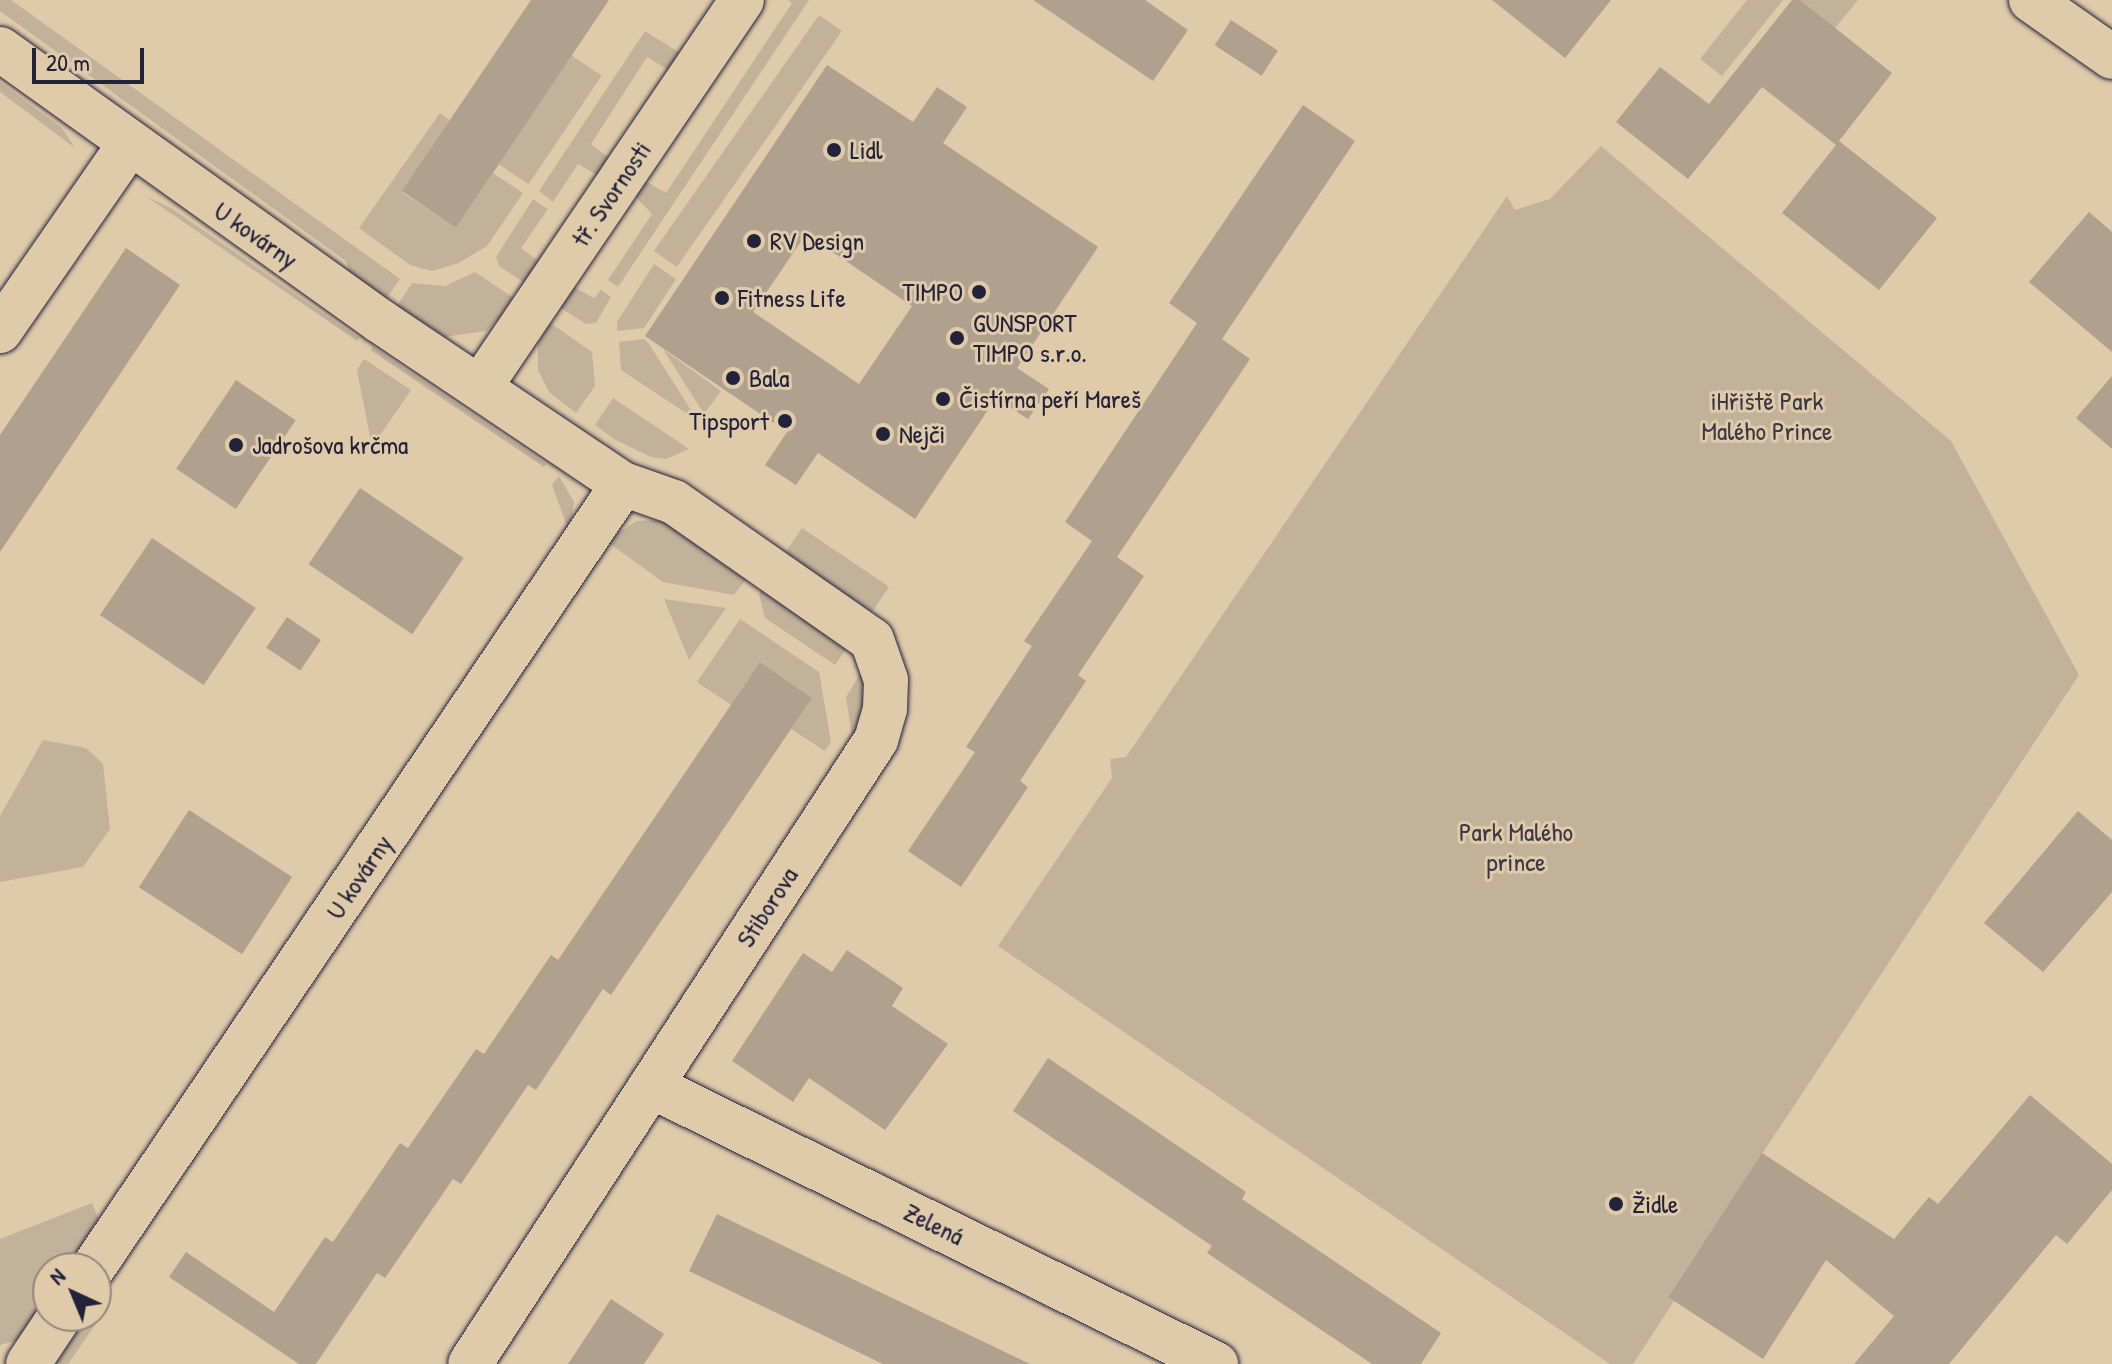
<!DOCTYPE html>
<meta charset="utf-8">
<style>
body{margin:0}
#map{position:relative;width:2112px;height:1364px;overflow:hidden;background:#dfcbaa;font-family:"Patrick Hand",sans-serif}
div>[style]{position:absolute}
.green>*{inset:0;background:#c3b29a;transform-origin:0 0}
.building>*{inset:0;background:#b0a18f;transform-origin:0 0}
.roads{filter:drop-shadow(0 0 2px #22223b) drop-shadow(0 0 2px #22223b)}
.minor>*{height:44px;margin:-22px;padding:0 22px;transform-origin:22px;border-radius:22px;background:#dfcbaa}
.dots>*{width:22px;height:22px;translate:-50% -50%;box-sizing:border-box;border:4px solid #dfcbaa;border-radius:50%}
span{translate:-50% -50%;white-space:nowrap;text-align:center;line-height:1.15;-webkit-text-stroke:6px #dfcbaa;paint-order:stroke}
.poi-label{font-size:26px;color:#22223b}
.left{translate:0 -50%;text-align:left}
.right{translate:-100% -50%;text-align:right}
.street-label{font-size:26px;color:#22223b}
.park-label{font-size:26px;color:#3a3849}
.north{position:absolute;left:32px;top:1252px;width:80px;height:80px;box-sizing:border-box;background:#dfcbaa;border:2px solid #93877e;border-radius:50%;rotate:316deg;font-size:22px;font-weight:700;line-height:32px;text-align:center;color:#22223b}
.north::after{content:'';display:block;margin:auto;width:28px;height:36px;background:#22223b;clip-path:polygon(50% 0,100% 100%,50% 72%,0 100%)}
.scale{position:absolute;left:32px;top:48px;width:112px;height:36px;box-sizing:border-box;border:4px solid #22223b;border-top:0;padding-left:10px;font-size:24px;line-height:28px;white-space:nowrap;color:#22223b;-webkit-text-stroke:6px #dfcbaa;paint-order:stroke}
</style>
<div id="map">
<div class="green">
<div style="clip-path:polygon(0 0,11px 0,400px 279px,384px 302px,352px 280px,346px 261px,0 11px)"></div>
<div style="clip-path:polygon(788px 0,809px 0,618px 287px,608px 280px,652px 214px,635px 196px,645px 181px,666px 193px,792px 3px)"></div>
<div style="clip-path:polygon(1747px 0,1783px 0,1722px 76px,1700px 59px)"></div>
<div style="clip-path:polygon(1800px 0,1858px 0,1835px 28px)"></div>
<div style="left:819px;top:15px;width:28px;height:288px;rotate:35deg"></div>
<div style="clip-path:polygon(645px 31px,683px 55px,670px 71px,647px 57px,591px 144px,610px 159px,599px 176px,578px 164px,553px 202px,539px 191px)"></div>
<div style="left:571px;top:55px;width:37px;height:131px;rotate:34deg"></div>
<div style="clip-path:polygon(0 82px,62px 128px,75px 148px,0 92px)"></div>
<div style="clip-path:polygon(440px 113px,450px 120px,402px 192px,456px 228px,493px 173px,523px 193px,487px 246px,459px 263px,432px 271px,410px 265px,359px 228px)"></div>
<div style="clip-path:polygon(1601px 146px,1951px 441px,2079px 675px,1678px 1281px,1668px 1297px,1674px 1301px,1633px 1364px,1610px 1364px,998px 946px,1112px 778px,1110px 759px,1126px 757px,1507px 196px,1515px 210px,1550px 199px)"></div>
<div style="clip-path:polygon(147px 197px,171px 208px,359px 338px,357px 341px)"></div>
<div style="clip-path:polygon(533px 199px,548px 209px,521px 248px,541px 263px,528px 285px,499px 266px,496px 257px)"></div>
<div style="clip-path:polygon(654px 264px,676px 279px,644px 328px,617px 331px,617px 322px)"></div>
<div style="clip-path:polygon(475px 272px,518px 301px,486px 331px,444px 337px,395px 309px,412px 283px,445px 286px)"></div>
<div style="clip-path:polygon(574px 287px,594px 298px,601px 290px,611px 297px,596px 323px,586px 324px,559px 307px)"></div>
<div style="clip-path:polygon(549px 322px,592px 352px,595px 386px,576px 413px,549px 392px,538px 370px,538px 344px)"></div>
<div style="clip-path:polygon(644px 339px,649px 344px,698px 421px,621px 370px,619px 342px)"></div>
<div style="left:373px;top:347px;width:209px;height:4px;rotate:34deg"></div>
<div style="clip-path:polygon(663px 349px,721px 391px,704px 414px)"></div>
<div style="clip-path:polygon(364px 359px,411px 390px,372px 447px,357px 370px)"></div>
<div style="clip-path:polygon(613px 398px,689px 449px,666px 459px,651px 457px,614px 439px,595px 425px)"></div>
<div style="clip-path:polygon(559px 476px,574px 502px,569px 532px,552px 485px)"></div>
<div style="clip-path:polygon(661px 520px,750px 574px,734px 595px,663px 582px,606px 541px,636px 521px)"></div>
<div style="left:802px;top:528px;width:105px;height:31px;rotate:34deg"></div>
<div style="clip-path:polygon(765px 584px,850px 643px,835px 665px,765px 618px,759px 594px)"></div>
<div style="clip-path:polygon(664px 599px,726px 608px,689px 660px)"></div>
<div style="clip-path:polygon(740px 619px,819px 672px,831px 742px,825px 751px,791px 729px,812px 698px,760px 662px,731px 705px,697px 682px)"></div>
<div style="clip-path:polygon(865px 666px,871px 684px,853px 743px,846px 697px)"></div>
<div style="clip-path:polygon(43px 740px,86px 748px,103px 764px,110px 829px,83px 867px,0 882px,0 816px)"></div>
<div style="clip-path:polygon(92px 1203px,99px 1220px,68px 1268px,48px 1268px,48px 1298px,27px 1331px,18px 1340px,0 1345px,0 1239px)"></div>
<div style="clip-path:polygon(96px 1307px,104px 1312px,68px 1364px,55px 1364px,88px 1316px,96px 1316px)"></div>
</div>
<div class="building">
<div style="clip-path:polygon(531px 0,609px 0,456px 228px,402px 191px)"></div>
<div style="clip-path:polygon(1033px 0,1145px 0,1188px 30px,1153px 81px)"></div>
<div style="clip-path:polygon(1492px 0,1611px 0,1565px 58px)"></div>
<div style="clip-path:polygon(1792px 0,1800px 0,1892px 73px,1839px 141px,1937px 218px,1879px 290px,1782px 213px,1836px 145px,1762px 87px,1688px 179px,1616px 122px,1660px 67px,1709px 104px)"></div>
<div style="left:1231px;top:20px;width:56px;height:30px;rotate:33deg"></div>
<div style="clip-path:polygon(evenodd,827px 65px,913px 122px,937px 87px,967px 107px,943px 143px,1098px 247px,1017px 368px,1049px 389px,1028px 419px,996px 398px,915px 519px,818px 453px,796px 485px,765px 465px,787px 432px,645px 336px,827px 65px,806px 234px,912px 306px,859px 384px,753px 312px,806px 234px)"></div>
<div style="clip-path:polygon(1303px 105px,1355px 141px,1222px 339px,1250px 359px,1117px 557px,1144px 576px,1078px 675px,1086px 681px,1020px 781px,1028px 787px,961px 887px,908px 851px,975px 752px,966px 747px,1032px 646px,1024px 641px,1092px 541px,1065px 522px,1197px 323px,1169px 303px)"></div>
<div style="clip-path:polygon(2089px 212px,2112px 232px,2112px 352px,2029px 282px)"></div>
<div style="clip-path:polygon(126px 248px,180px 285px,0 552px,0 435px)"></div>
<div style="clip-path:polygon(2112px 376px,2112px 449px,2076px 418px)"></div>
<div style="left:236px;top:380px;width:72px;height:107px;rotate:34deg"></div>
<div style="left:360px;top:488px;width:125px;height:92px;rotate:34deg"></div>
<div style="left:152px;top:538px;width:125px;height:93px;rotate:34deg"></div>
<div style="left:287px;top:617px;width:41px;height:37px;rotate:34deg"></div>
<div style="clip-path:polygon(760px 662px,812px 698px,611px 995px,603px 989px,536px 1090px,528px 1085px,461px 1184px,453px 1179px,385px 1278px,377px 1273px,316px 1364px,299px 1364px,169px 1277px,186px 1252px,274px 1312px,325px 1237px,333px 1242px,400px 1143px,408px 1148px,476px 1049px,484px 1054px,551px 955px,558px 960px)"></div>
<div style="left:189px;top:810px;width:123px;height:92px;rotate:33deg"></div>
<div style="clip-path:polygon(2078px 811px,2112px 840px,2112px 892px,2043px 972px,1984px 923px)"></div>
<div style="clip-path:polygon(847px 950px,903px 988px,892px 1006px,948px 1044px,885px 1130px,809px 1078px,793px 1102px,732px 1061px,803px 953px,832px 972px)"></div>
<div style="clip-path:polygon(1048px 1058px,1246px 1192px,1242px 1199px,1441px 1333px,1421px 1364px,1372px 1364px,1207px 1253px,1212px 1246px,1013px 1111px)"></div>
<div style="clip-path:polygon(2030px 1095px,2112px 1164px,2112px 1190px,2067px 1244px,2056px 1235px,1949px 1364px,1854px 1364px,1894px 1316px,1826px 1260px,1763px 1359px,1668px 1297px,1762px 1153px,1894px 1239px,1929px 1197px,1938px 1204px)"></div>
<div style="clip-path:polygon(717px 1214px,932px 1317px,1030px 1364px,883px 1364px,689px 1271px)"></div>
<div style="clip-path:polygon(611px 1299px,664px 1334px,644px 1364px,568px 1364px)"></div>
</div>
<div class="roads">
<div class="minor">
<div style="left:2031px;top:0;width:99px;rotate:35.1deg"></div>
<div style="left:0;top:49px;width:467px;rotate:35.6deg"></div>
<div style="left:380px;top:321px;width:293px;rotate:33.9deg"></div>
<div style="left:623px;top:484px;width:54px;rotate:19.4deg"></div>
<div style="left:674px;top:502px;width:241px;rotate:34.9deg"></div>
<div style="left:872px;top:640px;width:42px;rotate:70.7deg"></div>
<div style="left:886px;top:680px;width:29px;rotate:92deg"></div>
<div style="left:885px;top:709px;width:32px;rotate:106deg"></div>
<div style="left:876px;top:740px;width:744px;rotate:123.05deg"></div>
<div style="left:0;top:331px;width:225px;rotate:-55.3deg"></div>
<div style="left:480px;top:387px;width:467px;rotate:-55.9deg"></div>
<div style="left:651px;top:1086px;width:630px;rotate:26.2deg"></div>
<div style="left:93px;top:1268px;width:946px;rotate:-55.94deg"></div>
<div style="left:28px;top:1364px;width:58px;rotate:-56.3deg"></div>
</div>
</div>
<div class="dots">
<div style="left:834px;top:150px;background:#22223b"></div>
<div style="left:754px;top:241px;background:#22223b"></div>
<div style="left:979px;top:292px;background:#22223b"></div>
<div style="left:722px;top:298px;background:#22223b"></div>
<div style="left:957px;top:338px;background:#22223b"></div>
<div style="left:733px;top:378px;background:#22223b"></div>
<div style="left:943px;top:399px;background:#22223b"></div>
<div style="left:785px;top:421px;background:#22223b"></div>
<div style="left:883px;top:434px;background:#22223b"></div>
<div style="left:236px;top:445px;background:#22223b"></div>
<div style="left:1616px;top:1204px;background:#22223b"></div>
</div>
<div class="poi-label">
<span class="left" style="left:850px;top:150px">Lidl</span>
<span class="left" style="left:770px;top:241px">RV Design</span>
<span class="right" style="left:963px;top:292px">TIMPO</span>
<span class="left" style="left:738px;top:298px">Fitness Life</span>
<span class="left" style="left:973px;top:338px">GUNSPORT<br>TIMPO s.r.o.</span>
<span class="left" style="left:749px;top:378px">Bala</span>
<span class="left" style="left:959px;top:399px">Čistírna peří Mareš</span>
<span class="right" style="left:769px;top:421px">Tipsport</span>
<span class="left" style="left:899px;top:434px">Nejči</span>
<span class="left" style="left:252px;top:445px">Jadrošova krčma</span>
<span class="left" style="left:1632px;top:1204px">Židle</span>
</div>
<div class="street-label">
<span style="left:611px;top:194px;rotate:-56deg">tř. Svornosti</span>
<span style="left:256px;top:235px;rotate:35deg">U kovárny</span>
<span style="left:359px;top:877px;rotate:-56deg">U kovárny</span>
<span style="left:767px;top:907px;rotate:-57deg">Stiborova</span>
<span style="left:934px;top:1224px;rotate:26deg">Zelená</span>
</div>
<div class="park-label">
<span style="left:1767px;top:416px">iHřiště Park<br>Malého Prince</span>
<span style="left:1516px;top:847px">Park Malého<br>prince</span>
</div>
<div class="north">N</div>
<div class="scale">20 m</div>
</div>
